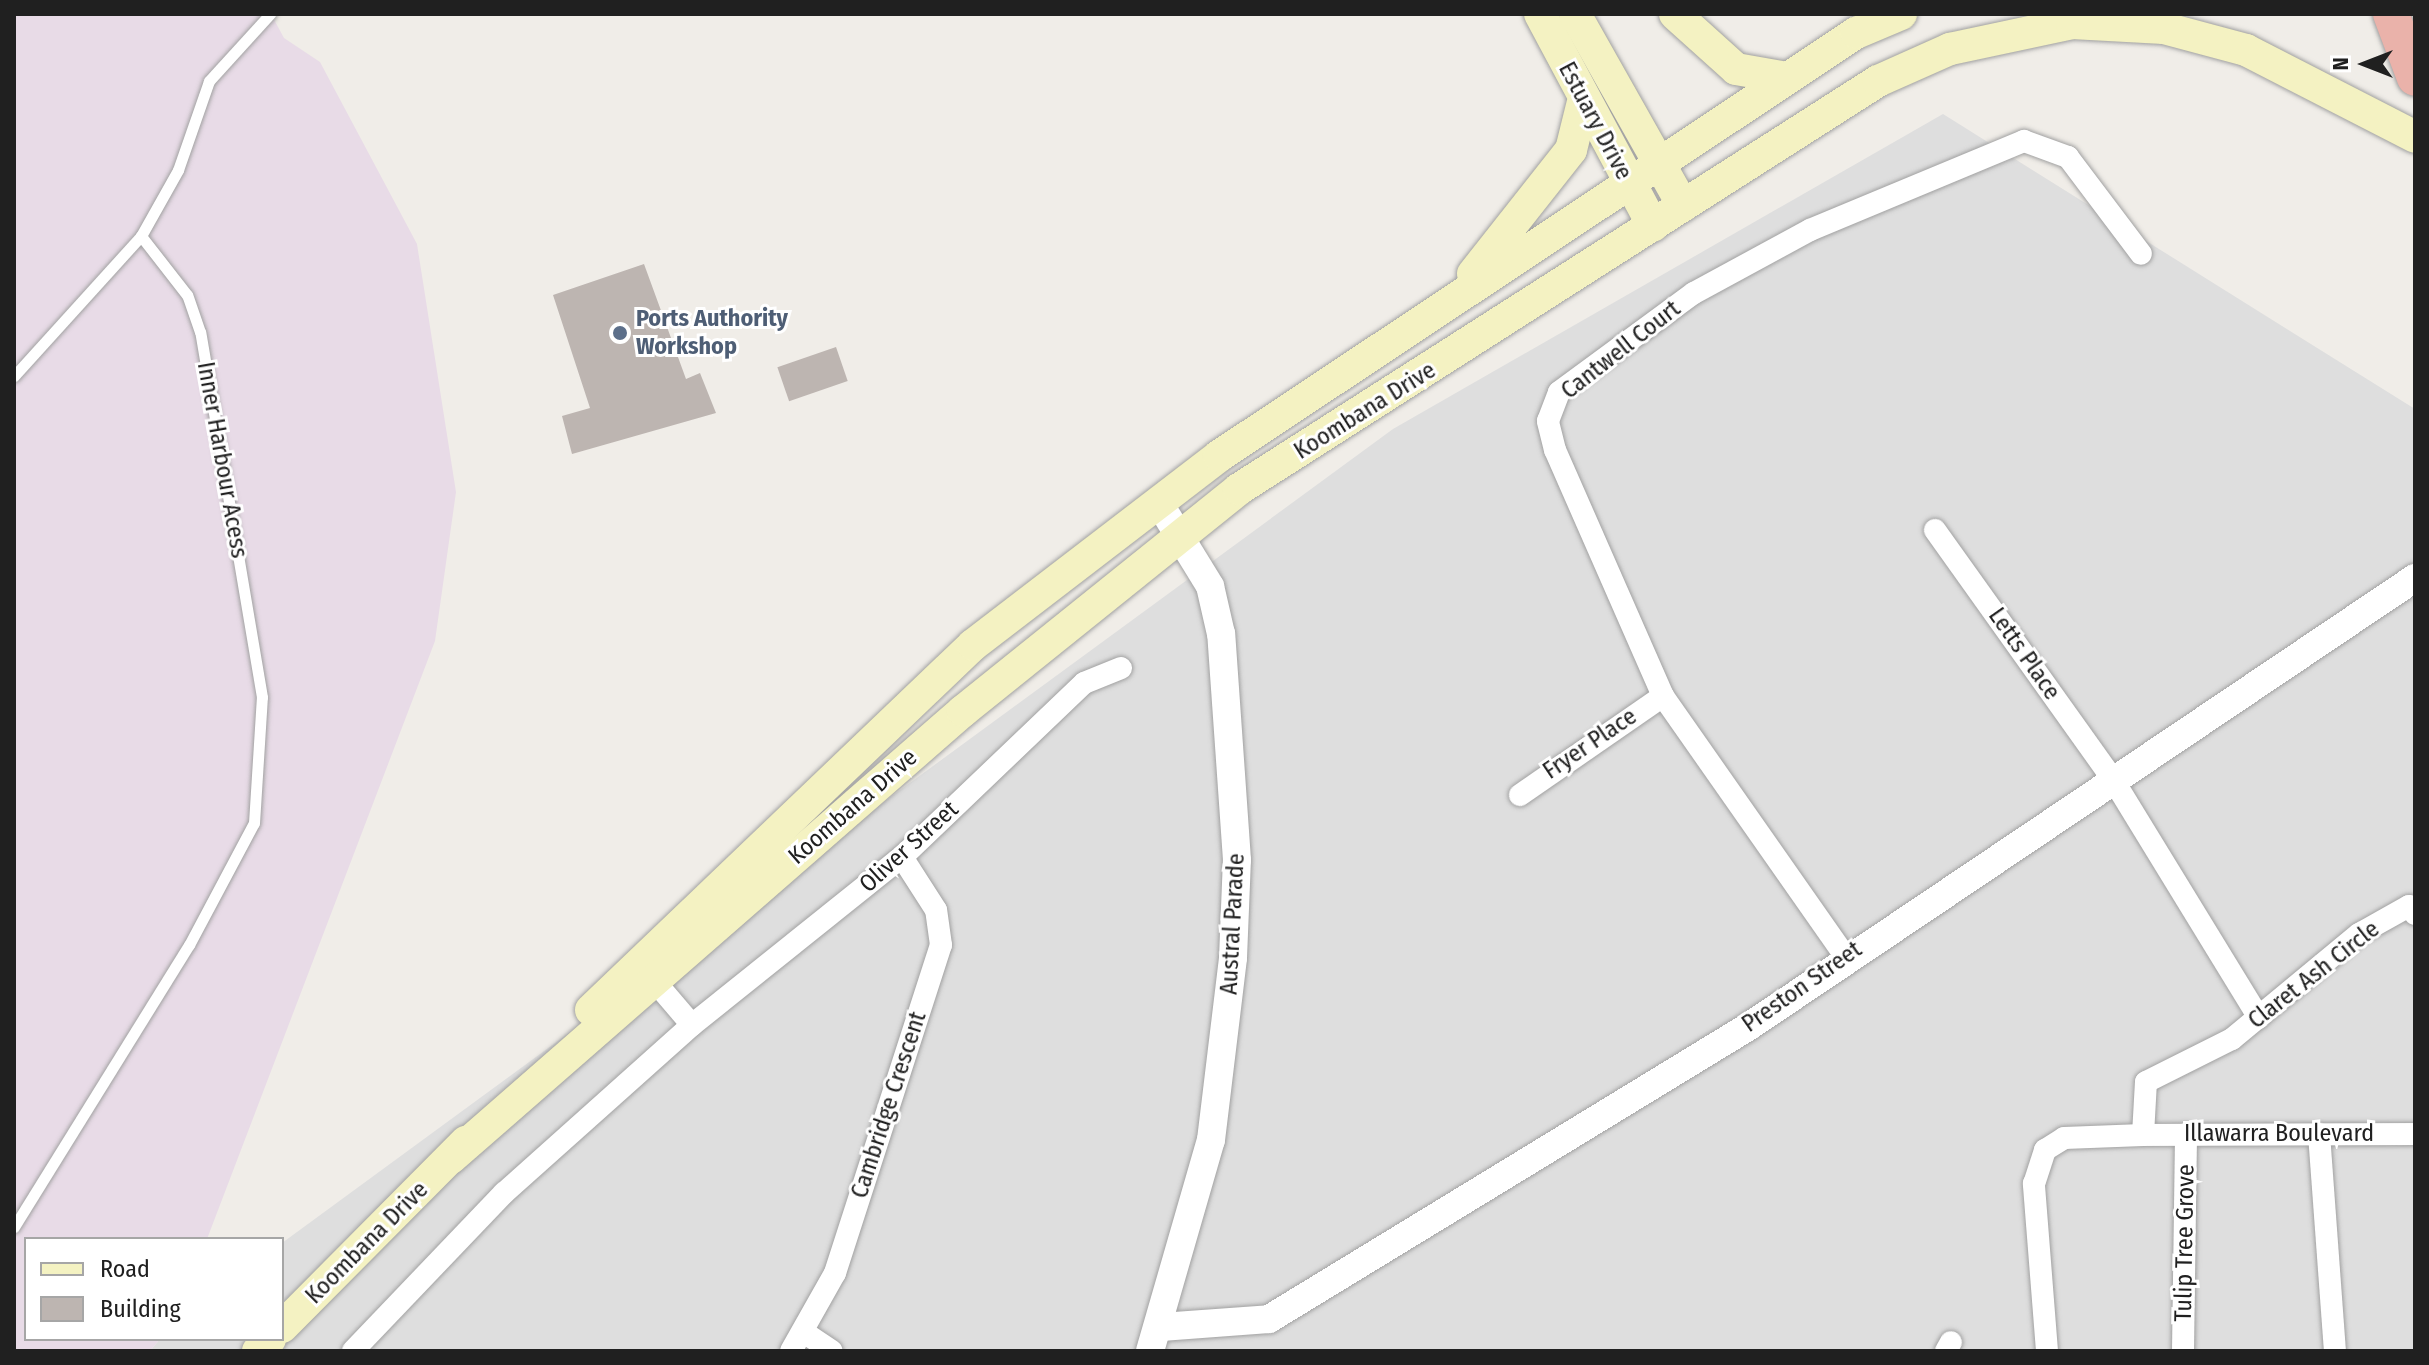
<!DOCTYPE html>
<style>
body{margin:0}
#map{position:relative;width:2429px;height:1365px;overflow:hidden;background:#f0ede8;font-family:"Fira Sans Condensed",sans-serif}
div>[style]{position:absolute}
.residential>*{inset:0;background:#dedede}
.industrial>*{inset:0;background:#e8dbe7}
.building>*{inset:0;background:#bdb5b1;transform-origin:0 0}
.roads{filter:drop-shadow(0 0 2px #a1a1a1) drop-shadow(0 0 2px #a1a1a1)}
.service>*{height:11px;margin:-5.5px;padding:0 5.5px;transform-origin:5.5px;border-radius:5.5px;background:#fff}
.minor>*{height:22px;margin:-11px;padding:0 11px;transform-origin:11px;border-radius:11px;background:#fff}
.tertiary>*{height:28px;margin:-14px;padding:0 14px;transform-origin:14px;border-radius:14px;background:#fff}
.secondary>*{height:32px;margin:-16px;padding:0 16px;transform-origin:16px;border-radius:16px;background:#f4f2c2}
.trunk>*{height:36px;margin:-18px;padding:0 18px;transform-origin:18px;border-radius:18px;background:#eab2aa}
.dots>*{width:22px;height:22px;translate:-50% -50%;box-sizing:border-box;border:4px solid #fff;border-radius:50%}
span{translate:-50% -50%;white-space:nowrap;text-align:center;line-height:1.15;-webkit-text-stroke:6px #fff;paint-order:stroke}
.street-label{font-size:24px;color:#202020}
.service-label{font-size:24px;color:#4e5e75;font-weight:700}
.left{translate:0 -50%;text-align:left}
.frame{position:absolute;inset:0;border:16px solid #202020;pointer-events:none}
.legend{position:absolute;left:24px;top:1237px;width:260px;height:104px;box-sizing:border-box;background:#fff;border:2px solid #a6a6a6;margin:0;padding:10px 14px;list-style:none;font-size:24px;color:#202020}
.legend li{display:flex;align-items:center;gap:16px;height:40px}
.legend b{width:40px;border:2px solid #a6a6a6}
.north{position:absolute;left:2325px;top:24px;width:80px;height:80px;-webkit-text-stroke:6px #fff;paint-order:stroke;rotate:270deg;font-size:22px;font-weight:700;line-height:32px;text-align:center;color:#202020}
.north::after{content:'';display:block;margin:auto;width:28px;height:36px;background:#202020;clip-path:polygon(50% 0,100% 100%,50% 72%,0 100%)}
</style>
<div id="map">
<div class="residential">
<div style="clip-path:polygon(1943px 114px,2415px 409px,2415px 1351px,150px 1351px,160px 1339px,282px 1339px,282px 1243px,1393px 429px)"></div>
</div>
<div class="industrial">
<div style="clip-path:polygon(14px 14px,271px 14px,284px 38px,320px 62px,417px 244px,456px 492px,435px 641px,207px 1239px,26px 1239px,26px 1339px,160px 1339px,150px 1351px,14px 1351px)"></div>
</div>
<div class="building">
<div style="clip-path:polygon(644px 264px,686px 379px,700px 373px,716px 413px,572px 454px,562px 416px,590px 408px,553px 295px)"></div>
<div style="left:836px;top:347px;width:36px;height:62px;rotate:71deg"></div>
</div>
<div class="roads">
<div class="service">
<div style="left:14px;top:376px;width:189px;rotate:-47.8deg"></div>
<div style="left:14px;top:1227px;width:332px;rotate:-58.2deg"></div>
<div style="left:189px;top:945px;width:138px;rotate:-62deg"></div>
<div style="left:254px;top:823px;width:126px;rotate:-86.4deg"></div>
<div style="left:262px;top:697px;width:370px;rotate:-99.6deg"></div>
<div style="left:200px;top:332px;width:39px;rotate:-109deg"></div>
<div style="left:187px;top:295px;width:75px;rotate:-127.9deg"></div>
<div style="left:141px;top:236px;width:76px;rotate:-60.7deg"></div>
<div style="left:178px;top:170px;width:94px;rotate:-70.8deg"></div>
<div style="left:209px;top:81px;width:91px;rotate:-47.7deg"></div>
</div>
<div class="minor">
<div style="left:1935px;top:530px;width:305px;rotate:54.5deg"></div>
<div style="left:2112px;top:778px;width:281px;rotate:58.5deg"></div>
<div style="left:1520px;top:795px;width:174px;rotate:-34.7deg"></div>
<div style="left:1845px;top:956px;width:317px;rotate:-125deg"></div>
<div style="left:1663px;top:696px;width:269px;rotate:-113.7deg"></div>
<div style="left:1555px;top:450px;width:30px;rotate:-104deg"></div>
<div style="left:1548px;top:421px;width:31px;rotate:-69deg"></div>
<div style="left:1559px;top:392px;width:167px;rotate:-36.3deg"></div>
<div style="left:1694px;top:293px;width:132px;rotate:-28.5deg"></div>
<div style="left:1810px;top:230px;width:232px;rotate:-22.6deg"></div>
<div style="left:2024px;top:141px;width:47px;rotate:20deg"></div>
<div style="left:2068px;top:157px;width:121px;rotate:53deg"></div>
<div style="left:645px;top:970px;width:72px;rotate:49.5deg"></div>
<div style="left:2319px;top:1134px;width:218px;rotate:85.8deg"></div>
<div style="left:2143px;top:1135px;width:272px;rotate:-0.2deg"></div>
<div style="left:805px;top:1333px;width:32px;rotate:34deg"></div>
<div style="left:353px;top:1351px;width:219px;rotate:-46.3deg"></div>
<div style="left:504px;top:1193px;width:252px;rotate:-41.8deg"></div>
<div style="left:692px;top:1025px;width:269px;rotate:-38.7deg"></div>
<div style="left:902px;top:857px;width:252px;rotate:-43.7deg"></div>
<div style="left:1084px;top:683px;width:40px;rotate:-22deg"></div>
<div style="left:791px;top:1351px;width:90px;rotate:-60.6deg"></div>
<div style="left:835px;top:1273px;width:345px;rotate:-72.1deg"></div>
<div style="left:941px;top:945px;width:35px;rotate:-98deg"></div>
<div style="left:936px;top:910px;width:63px;rotate:-122.7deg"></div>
<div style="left:1946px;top:1351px;width:10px;rotate:-61deg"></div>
<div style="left:2047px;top:1351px;width:168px;rotate:-94.5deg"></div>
<div style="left:2034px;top:1184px;width:36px;rotate:-72deg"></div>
<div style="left:2045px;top:1150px;width:22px;rotate:-32deg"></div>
<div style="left:2064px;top:1138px;width:79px;rotate:-2.2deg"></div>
<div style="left:2143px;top:1135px;width:53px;rotate:-86.8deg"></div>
<div style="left:2146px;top:1082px;width:96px;rotate:-26.6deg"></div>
<div style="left:2232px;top:1039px;width:165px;rotate:-39.6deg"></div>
<div style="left:2359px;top:934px;width:57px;rotate:-29.2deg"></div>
<div style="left:2409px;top:906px;width:10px;rotate:53deg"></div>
<div style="left:2183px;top:1351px;width:217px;rotate:-89.2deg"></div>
</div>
<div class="tertiary">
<div style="left:1161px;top:1327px;width:108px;rotate:-4.2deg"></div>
<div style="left:1269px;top:1319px;width:561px;rotate:-31.37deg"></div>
<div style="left:1748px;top:1027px;width:804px;rotate:-33.95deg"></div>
<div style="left:1150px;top:1351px;width:220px;rotate:-73.9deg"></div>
<div style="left:1211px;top:1140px;width:183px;rotate:-83.1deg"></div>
<div style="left:1233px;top:958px;width:98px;rotate:-87.7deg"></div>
<div style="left:1237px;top:860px;width:227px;rotate:-94deg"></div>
<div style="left:1221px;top:634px;width:49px;rotate:-102.9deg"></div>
<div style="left:1210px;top:586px;width:97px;rotate:-121.6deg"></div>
</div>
<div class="secondary">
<div style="left:1540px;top:14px;width:240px;rotate:61.9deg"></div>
<div style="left:1575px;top:14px;width:220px;rotate:60.6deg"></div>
<div style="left:1675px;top:14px;width:82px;rotate:42deg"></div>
<div style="left:1736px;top:69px;width:52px;rotate:10deg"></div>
<div style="left:1473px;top:274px;width:158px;rotate:-51.7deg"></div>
<div style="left:1571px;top:150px;width:49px;rotate:-76deg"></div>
<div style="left:591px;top:1010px;width:528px;rotate:-43.7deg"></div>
<div style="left:973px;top:645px;width:310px;rotate:-37.5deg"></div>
<div style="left:1219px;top:456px;width:765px;rotate:-33.59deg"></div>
<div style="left:1856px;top:33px;width:49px;rotate:-22.9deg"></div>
<div style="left:451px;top:1158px;width:680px;rotate:-41.12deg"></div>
<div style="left:963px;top:711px;width:354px;rotate:-38.8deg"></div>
<div style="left:1239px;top:489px;width:758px;rotate:-32.56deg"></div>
<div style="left:1878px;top:81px;width:79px;rotate:-24deg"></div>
<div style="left:1950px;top:49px;width:125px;rotate:-12deg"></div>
<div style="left:2072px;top:23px;width:92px;rotate:3.1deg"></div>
<div style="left:2164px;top:28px;width:85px;rotate:15deg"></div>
<div style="left:2246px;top:50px;width:190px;rotate:27.2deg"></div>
<div style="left:282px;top:1327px;width:261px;rotate:-45.2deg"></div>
<div style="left:258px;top:1351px;width:17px;rotate:-45deg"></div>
</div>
<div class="trunk">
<div style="left:2391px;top:14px;width:68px;rotate:69.4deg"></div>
</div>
</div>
<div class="dots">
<div style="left:620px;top:333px;background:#5c6f8a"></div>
</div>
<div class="street-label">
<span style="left:1595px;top:121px;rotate:62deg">Estuary Drive</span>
<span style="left:1621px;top:350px;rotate:-38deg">Cantwell Court</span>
<span style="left:1365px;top:411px;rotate:-32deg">Koombana Drive</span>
<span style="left:222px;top:460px;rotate:80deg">Inner Harbour Acess</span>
<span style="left:2024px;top:654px;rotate:55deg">Letts Place</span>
<span style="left:1590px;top:744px;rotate:-34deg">Fryer Place</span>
<span style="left:853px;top:807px;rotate:-41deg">Koombana Drive</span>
<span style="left:909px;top:847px;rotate:-42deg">Oliver Street</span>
<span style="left:1233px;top:924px;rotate:-87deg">Austral Parade</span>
<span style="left:2314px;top:975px;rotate:-38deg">Claret Ash Circle</span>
<span style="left:1802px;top:987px;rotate:-35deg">Preston Street</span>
<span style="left:889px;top:1105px;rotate:-72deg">Cambridge Crescent</span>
<span style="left:2279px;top:1134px">Illawarra Boulevard</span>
<span style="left:367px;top:1243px;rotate:-45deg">Koombana Drive</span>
<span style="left:2185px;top:1243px;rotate:-89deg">Tulip Tree Grove</span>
</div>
<div class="service-label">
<span class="left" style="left:636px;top:333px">Ports Authority<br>Workshop</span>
</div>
<div class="frame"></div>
<ul class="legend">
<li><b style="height:10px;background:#f4f2c2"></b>Road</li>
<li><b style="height:22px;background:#bdb5b1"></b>Building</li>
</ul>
<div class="north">N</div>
</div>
